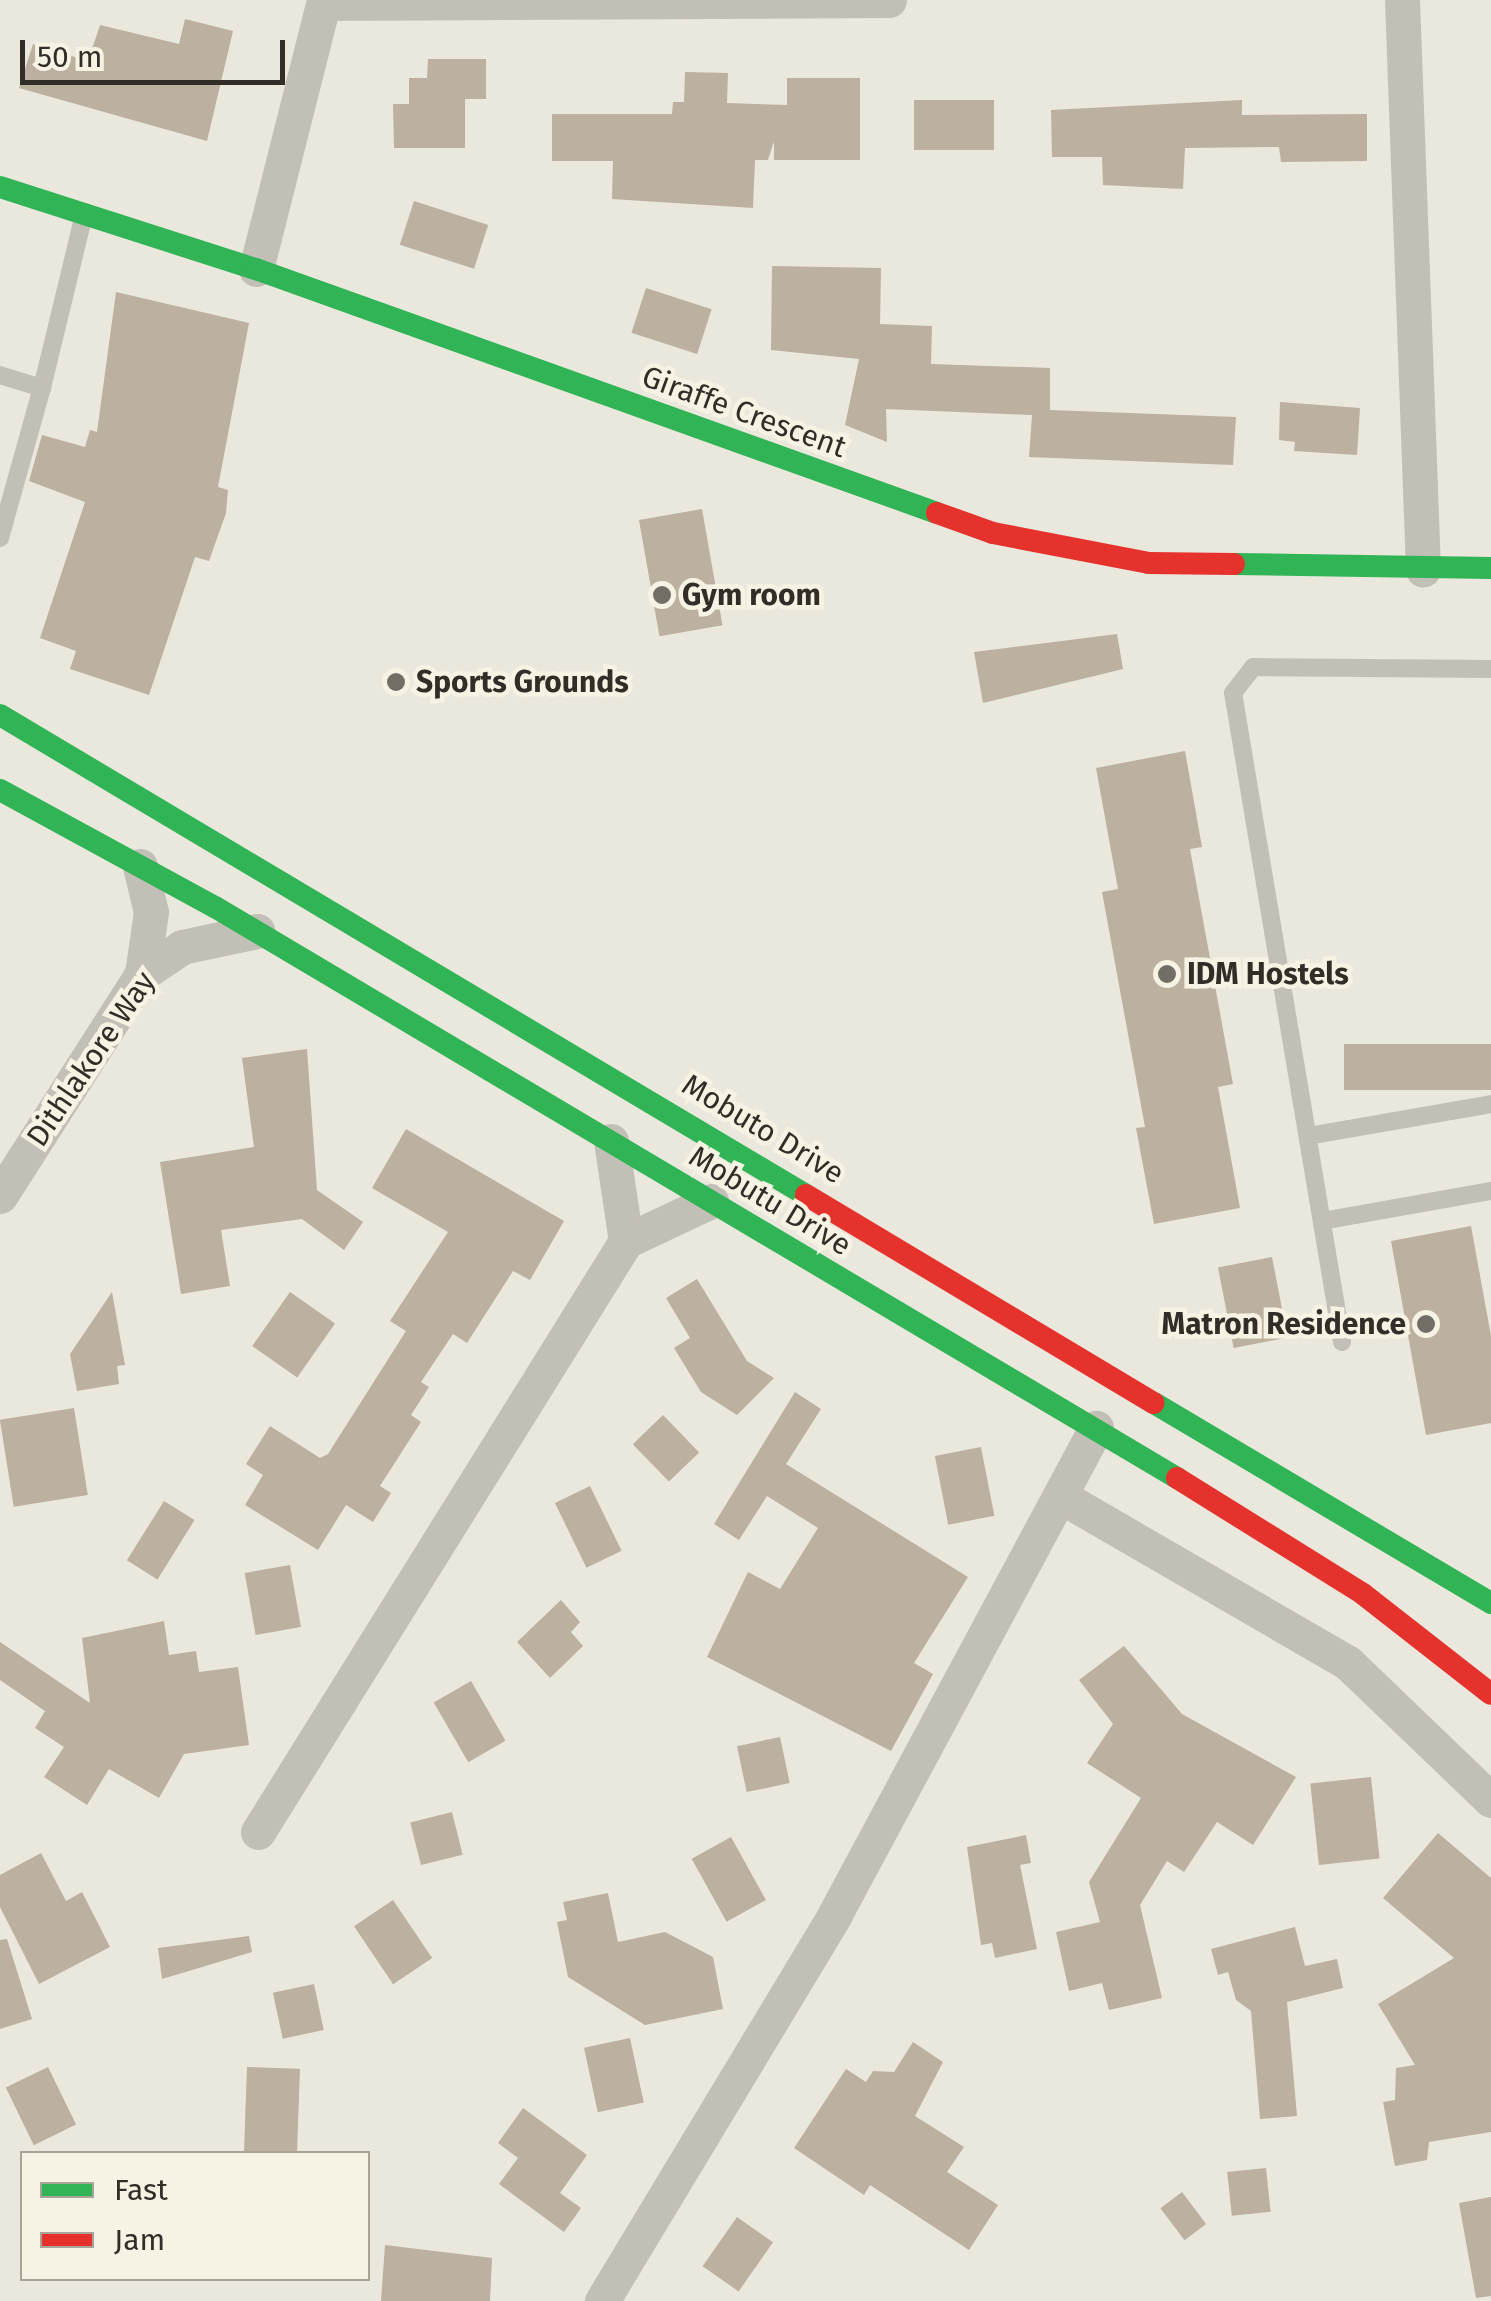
<!DOCTYPE html>
<style>
body{margin:0}
#map{position:relative;width:1491px;height:2301px;overflow:hidden;background:#eae7dd;font-family:"Fira Sans",sans-serif}
div>[style]{position:absolute}
.building>*{inset:0;background:#bcb0a0;transform-origin:0 0}
.lane>*{height:18px;margin:-9px;padding:0 9px;transform-origin:9px;border-radius:9px;background:#c2bfb7}
.street>*{height:35px;margin:-17.5px;padding:0 17.5px;transform-origin:17.5px;border-radius:17.5px;background:#c2bfb7}
.fast>*{height:22px;margin:-11px;padding:0 11px;transform-origin:11px;border-radius:11px;background:#30b455}
.jam>*{height:22px;margin:-11px;padding:0 11px;transform-origin:11px;border-radius:11px;background:#e5322d}
.dots>*{width:28px;height:28px;translate:-50% -50%;box-sizing:border-box;border:5px solid #f7f3e4;border-radius:50%}
span{translate:-50% -50%;white-space:nowrap;text-align:center;line-height:1.15;-webkit-text-stroke:9px #f7f3e4;paint-order:stroke}
.street-label{font-size:30px;color:#322d26}
.poi-label{font-size:30px;color:#322d26;font-weight:700}
.left{translate:0 -50%;text-align:left}
.right{translate:-100% -50%;text-align:right}
.legend{position:absolute;left:20px;top:2151px;width:350px;height:130px;box-sizing:border-box;background:#f7f3e4;border:2px solid #a8a498;margin:0;padding:12px 18px;list-style:none;font-size:30px;color:#322d26}
.legend li{display:flex;align-items:center;gap:20px;height:50px}
.legend b{width:50px;border:2px solid #a8a498}
.scale{position:absolute;left:20px;top:40px;width:265px;height:45px;box-sizing:border-box;border:5px solid #322d26;border-top:0;padding-left:12px;font-size:30px;line-height:35px;white-space:nowrap;color:#322d26;-webkit-text-stroke:8px #f7f3e4;paint-order:stroke}
</style>
<div id="map">
<div class="building">
<div style="clip-path:polygon(185px 19px,233px 31px,207px 141px,19px 88px,33px 44px,88px 61px,100px 25px,179px 44px)"></div>
<div style="clip-path:polygon(428px 59px,486px 59px,486px 99px,465px 99px,465px 148px,394px 148px,393px 104px,409px 104px,409px 78px,427px 78px)"></div>
<div style="clip-path:polygon(685px 72px,728px 73px,727px 103px,787px 105px,787px 78px,860px 78px,860px 160px,774px 160px,774px 141px,768px 160px,755px 160px,753px 208px,612px 199px,613px 161px,552px 161px,552px 114px,672px 114px,673px 102px,684px 102px)"></div>
<div style="left:994px;top:100px;width:50px;height:80px;rotate:90deg"></div>
<div style="clip-path:polygon(1242px 100px,1242px 115px,1367px 114px,1367px 161px,1281px 162px,1279px 147px,1185px 148px,1183px 189px,1103px 185px,1102px 157px,1052px 157px,1051px 110px)"></div>
<div style="left:414px;top:201px;width:78px;height:46px;rotate:18deg"></div>
<div style="clip-path:polygon(772px 266px,881px 268px,880px 324px,932px 326px,931px 364px,1050px 368px,1050px 410px,1236px 417px,1233px 465px,1029px 457px,1032px 415px,886px 409px,887px 442px,845px 425px,859px 359px,771px 350px)"></div>
<div style="left:646px;top:288px;width:69px;height:47px;rotate:18deg"></div>
<div style="clip-path:polygon(116px 292px,249px 323px,218px 487px,228px 490px,226px 513px,209px 561px,195px 557px,149px 695px,70px 669px,76px 651px,40px 638px,85px 502px,29px 481px,42px 435px,85px 447px,90px 430px,97px 432px)"></div>
<div style="clip-path:polygon(1280px 402px,1360px 408px,1357px 455px,1294px 451px,1295px 442px,1279px 440px)"></div>
<div style="left:702px;top:509px;width:118px;height:64px;rotate:80deg"></div>
<div style="clip-path:polygon(1117px 634px,1123px 669px,983px 703px,974px 652px)"></div>
<div style="clip-path:polygon(1185px 751px,1202px 847px,1190px 849px,1233px 1084px,1218px 1087px,1240px 1208px,1154px 1224px,1136px 1128px,1145px 1127px,1102px 892px,1118px 889px,1096px 768px)"></div>
<div style="left:1491px;top:1044px;width:46px;height:147px;rotate:90deg"></div>
<div style="clip-path:polygon(307px 1049px,317px 1190px,363px 1222px,344px 1250px,302px 1219px,221px 1230px,230px 1286px,181px 1294px,160px 1162px,254px 1147px,242px 1058px)"></div>
<div style="clip-path:polygon(406px 1129px,564px 1221px,530px 1280px,513px 1271px,467px 1343px,453px 1334px,421px 1382px,429px 1387px,411px 1415px,421px 1422px,380px 1486px,391px 1493px,373px 1522px,346px 1505px,318px 1550px,245px 1505px,263px 1475px,246px 1464px,270px 1426px,320px 1458px,328px 1454px,406px 1331px,390px 1321px,448px 1232px,372px 1188px)"></div>
<div style="clip-path:polygon(1471px 1226px,1491px 1336px,1491px 1423px,1426px 1435px,1391px 1241px)"></div>
<div style="left:1272px;top:1257px;width:82px;height:55px;rotate:79deg"></div>
<div style="clip-path:polygon(697px 1279px,747px 1361px,774px 1378px,737px 1415px,701px 1392px,674px 1348px,690px 1338px,666px 1298px)"></div>
<div style="clip-path:polygon(112px 1292px,125px 1365px,117px 1366px,119px 1384px,77px 1391px,70px 1354px)"></div>
<div style="left:290px;top:1292px;width:55px;height:66px;rotate:35deg"></div>
<div style="clip-path:polygon(795px 1392px,821px 1409px,786px 1464px,968px 1577px,914px 1663px,933px 1674px,891px 1751px,707px 1657px,748px 1572px,780px 1589px,818px 1528px,767px 1496px,739px 1540px,714px 1524px)"></div>
<div style="left:74px;top:1408px;width:88px;height:75px;rotate:81deg"></div>
<div style="left:663px;top:1415px;width:52px;height:42px;rotate:46deg"></div>
<div style="left:981px;top:1447px;width:70px;height:47px;rotate:79deg"></div>
<div style="left:590px;top:1486px;width:72px;height:39px;rotate:64deg"></div>
<div style="left:164px;top:1501px;width:36px;height:70px;rotate:32deg"></div>
<div style="left:290px;top:1565px;width:63px;height:46px;rotate:80deg"></div>
<div style="clip-path:polygon(561px 1600px,580px 1622px,571px 1632px,583px 1646px,550px 1678px,517px 1642px)"></div>
<div style="clip-path:polygon(164px 1621px,169px 1655px,196px 1651px,199px 1672px,238px 1667px,249px 1745px,184px 1754px,159px 1798px,109px 1769px,87px 1805px,44px 1777px,64px 1747px,35px 1728px,45px 1711px,0 1680px,0 1642px,90px 1703px,82px 1638px)"></div>
<div style="clip-path:polygon(1124px 1646px,1182px 1714px,1296px 1777px,1253px 1845px,1217px 1822px,1184px 1872px,1167px 1861px,1140px 1905px,1162px 1998px,1109px 2010px,1102px 1983px,1069px 1991px,1056px 1932px,1100px 1922px,1089px 1882px,1141px 1798px,1087px 1763px,1113px 1724px,1079px 1680px)"></div>
<div style="left:471px;top:1681px;width:69px;height:43px;rotate:60deg"></div>
<div style="left:780px;top:1737px;width:47px;height:44px;rotate:78deg"></div>
<div style="left:1371px;top:1777px;width:82px;height:61px;rotate:84deg"></div>
<div style="left:452px;top:1812px;width:44px;height:43px;rotate:76deg"></div>
<div style="clip-path:polygon(1438px 1833px,1491px 1878px,1491px 2132px,1429px 2142px,1427px 2160px,1395px 2166px,1383px 2102px,1395px 2100px,1396px 2068px,1415px 2065px,1378px 2004px,1454px 1958px,1383px 1898px)"></div>
<div style="clip-path:polygon(1026px 1835px,1031px 1863px,1020px 1865px,1037px 1949px,995px 1958px,992px 1943px,981px 1945px,967px 1847px)"></div>
<div style="left:731px;top:1837px;width:72px;height:45px;rotate:61deg"></div>
<div style="clip-path:polygon(41px 1853px,66px 1901px,82px 1892px,110px 1947px,39px 1984px,0 1907px,0 1875px)"></div>
<div style="clip-path:polygon(608px 1893px,618px 1942px,665px 1932px,713px 1957px,723px 2009px,645px 2025px,568px 1977px,557px 1922px,567px 1920px,563px 1902px)"></div>
<div style="left:393px;top:1900px;width:70px;height:47px;rotate:56deg"></div>
<div style="clip-path:polygon(1295px 1927px,1305px 1966px,1337px 1959px,1343px 1988px,1287px 2002px,1297px 2116px,1260px 2119px,1251px 2011px,1236px 2000px,1228px 1972px,1218px 1975px,1211px 1949px)"></div>
<div style="clip-path:polygon(249px 1936px,252px 1952px,162px 1979px,158px 1948px)"></div>
<div style="clip-path:polygon(7px 1939px,32px 2019px,0 2029px,0 1940px)"></div>
<div style="left:314px;top:1984px;width:47px;height:42px;rotate:78deg"></div>
<div style="left:630px;top:2038px;width:66px;height:47px;rotate:78deg"></div>
<div style="clip-path:polygon(913px 2042px,943px 2062px,915px 2116px,964px 2147px,947px 2172px,998px 2205px,969px 2250px,870px 2185px,864px 2195px,794px 2148px,846px 2069px,866px 2082px,873px 2071px,894px 2072px)"></div>
<div style="left:48px;top:2067px;width:64px;height:47px;rotate:64deg"></div>
<div style="left:247px;top:2067px;width:53px;height:87px;rotate:2deg"></div>
<div style="clip-path:polygon(523px 2108px,587px 2155px,560px 2193px,581px 2208px,564px 2232px,499px 2184px,518px 2158px,498px 2143px)"></div>
<div style="left:1266px;top:2168px;width:44px;height:39px;rotate:84deg"></div>
<div style="left:1182px;top:2192px;width:40px;height:27px;rotate:53deg"></div>
<div style="clip-path:polygon(1491px 2197px,1491px 2296px,1476px 2298px,1459px 2203px)"></div>
<div style="left:737px;top:2217px;width:44px;height:60px;rotate:35deg"></div>
<div style="clip-path:polygon(385px 2245px,492px 2258px,490px 2301px,381px 2301px)"></div>
</div>
<div class="lane">
<div style="left:0;top:375px;width:44px;rotate:17.2deg"></div>
<div style="left:42px;top:388px;width:178px;rotate:-76.4deg"></div>
<div style="left:0;top:538px;width:156px;rotate:-74.4deg"></div>
<div style="left:1308px;top:1136px;width:186px;rotate:-9.9deg"></div>
<div style="left:1322px;top:1221px;width:172px;rotate:-10.1deg"></div>
<div style="left:1342px;top:1342px;width:658px;rotate:-99.53deg"></div>
<div style="left:1233px;top:693px;width:33px;rotate:-52deg"></div>
<div style="left:1253px;top:667px;width:238px;rotate:0.5deg"></div>
</div>
<div class="street">
<div style="left:1402px;top:0;width:570px;rotate:87.89deg"></div>
<div style="left:324px;top:3px;width:565px;rotate:-0.3deg"></div>
<div style="left:256px;top:269px;width:277px;rotate:-75.8deg"></div>
<div style="left:140px;top:866px;width:47px;rotate:76.6deg"></div>
<div style="left:151px;top:912px;width:63px;rotate:98.3deg"></div>
<div style="left:611px;top:1141px;width:101px;rotate:81.5deg"></div>
<div style="left:0;top:1196px;width:264px;rotate:-57.4deg"></div>
<div style="left:142px;top:974px;width:48px;rotate:-34deg"></div>
<div style="left:182px;top:947px;width:77px;rotate:-12deg"></div>
<div style="left:1060px;top:1496px;width:333px;rotate:30.1deg"></div>
<div style="left:1348px;top:1663px;width:198px;rotate:43.8deg"></div>
<div style="left:258px;top:1832px;width:696px;rotate:-58.09deg"></div>
<div style="left:626px;top:1241px;width:94px;rotate:-25.2deg"></div>
<div style="left:602px;top:2301px;width:452px;rotate:-58.9deg"></div>
<div style="left:835px;top:1914px;width:552px;rotate:-61.76deg"></div>
</div>
<div class="fast">
<div style="left:0;top:187px;width:269px;rotate:17.8deg"></div>
<div style="left:256px;top:269px;width:723px;rotate:19.71deg"></div>
<div style="left:1234px;top:564px;width:257px;rotate:0.9deg"></div>
<div style="left:0;top:715px;width:938px;rotate:30.78deg"></div>
<div style="left:0;top:790px;width:245px;rotate:28.6deg"></div>
<div style="left:215px;top:907px;width:1119px;rotate:30.69deg"></div>
<div style="left:1154px;top:1403px;width:392px;rotate:30.7deg"></div>
</div>
<div class="jam">
<div style="left:937px;top:513px;width:59px;rotate:19.7deg"></div>
<div style="left:993px;top:533px;width:159px;rotate:10.9deg"></div>
<div style="left:1149px;top:563px;width:85px;rotate:0.7deg"></div>
<div style="left:806px;top:1195px;width:405px;rotate:30.9deg"></div>
<div style="left:1177px;top:1478px;width:219px;rotate:31.9deg"></div>
<div style="left:1363px;top:1594px;width:162px;rotate:38deg"></div>
</div>
<div class="dots">
<div style="left:662px;top:595px;background:#726e66"></div>
<div style="left:396px;top:682px;background:#726e66"></div>
<div style="left:1167px;top:974px;background:#726e66"></div>
<div style="left:1426px;top:1324px;background:#726e66"></div>
</div>
<div class="street-label">
<span style="left:744px;top:412px;rotate:20deg">Giraffe Crescent</span>
<span style="left:91px;top:1059px;rotate:-56deg">Dithlakore Way</span>
<span style="left:763px;top:1129px;rotate:31deg">Mobuto Drive</span>
<span style="left:770px;top:1201px;rotate:31deg">Mobutu Drive</span>
</div>
<div class="poi-label">
<span class="left" style="left:682px;top:595px">Gym room</span>
<span class="left" style="left:416px;top:682px">Sports Grounds</span>
<span class="left" style="left:1187px;top:974px">IDM Hostels</span>
<span class="right" style="left:1406px;top:1324px">Matron Residence</span>
</div>
<ul class="legend">
<li><b style="height:12px;background:#30b455"></b>Fast</li>
<li><b style="height:12px;background:#e5322d"></b>Jam</li>
</ul>
<div class="scale">50 m</div>
</div>
